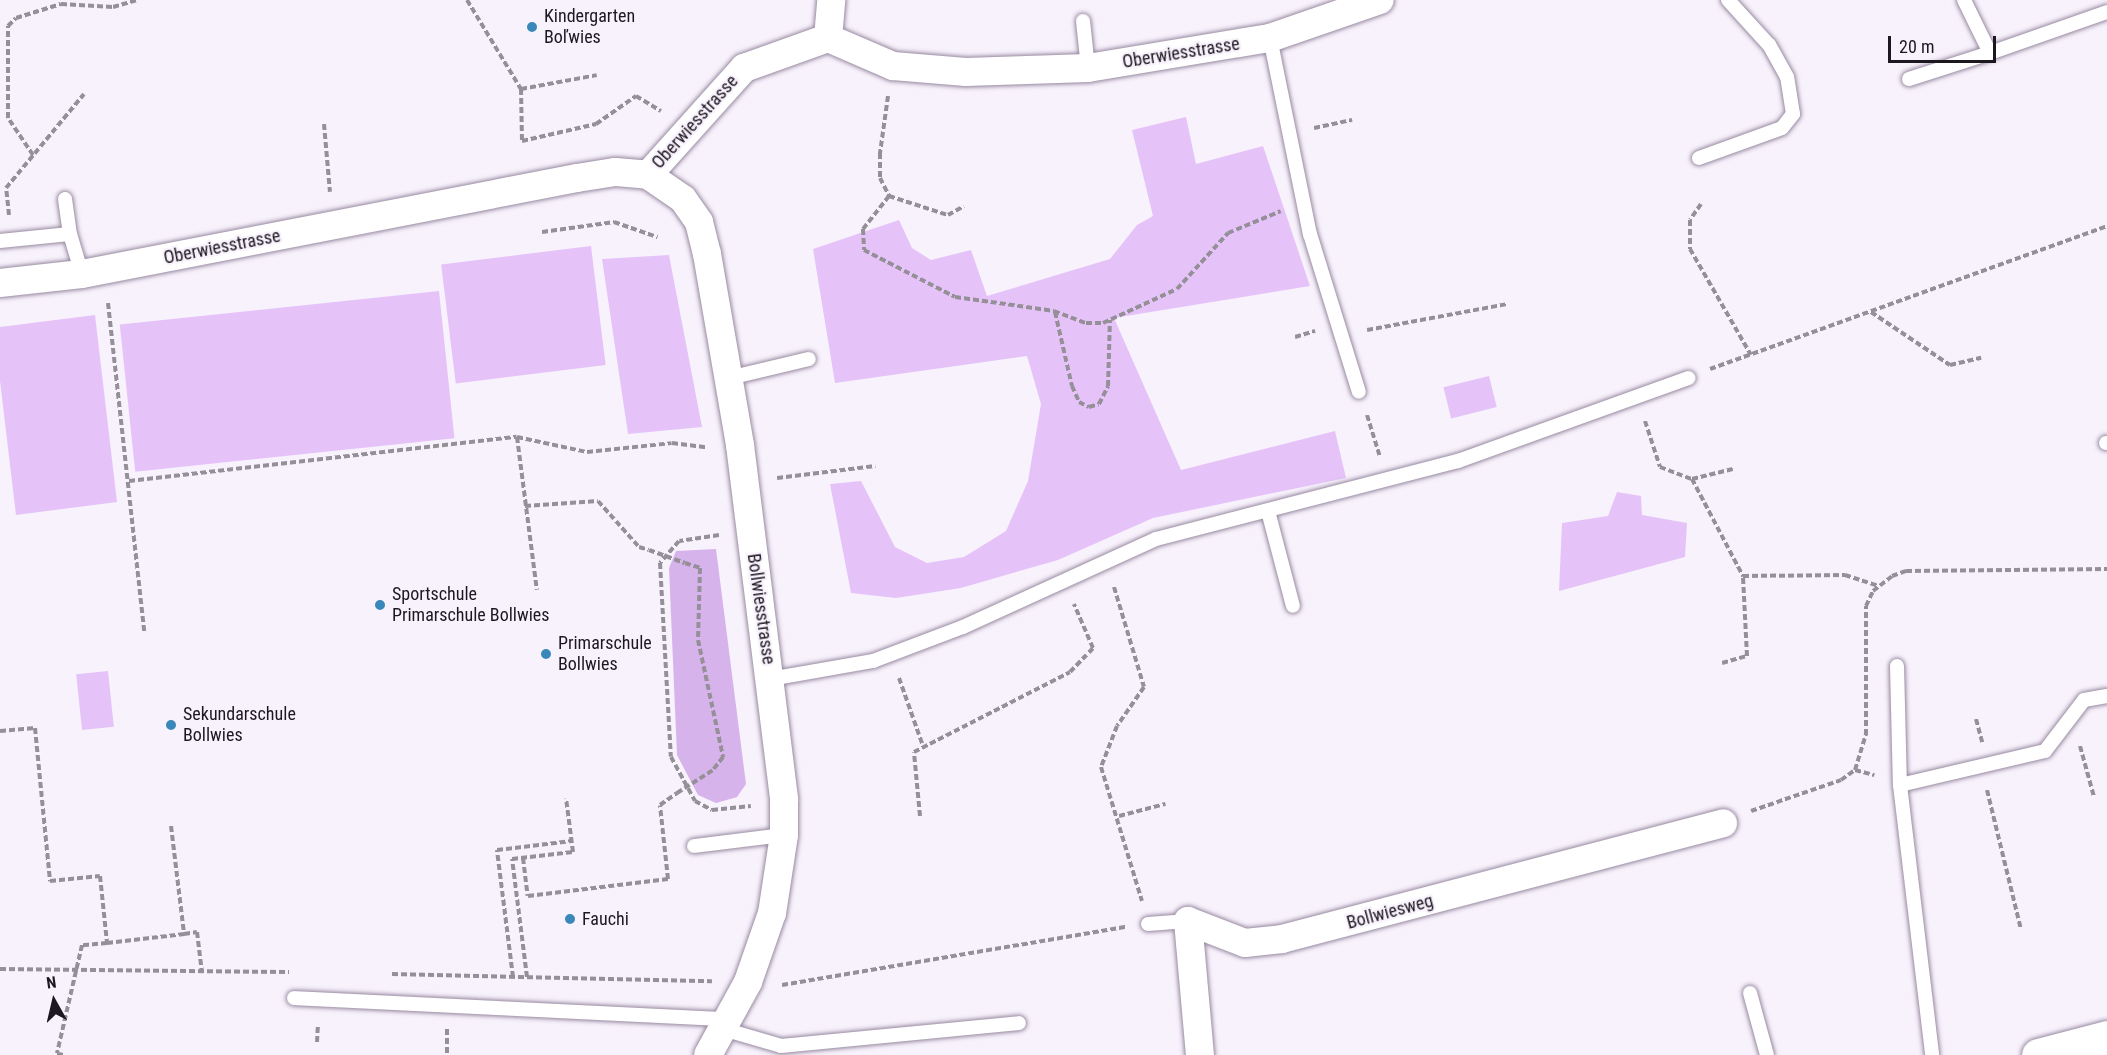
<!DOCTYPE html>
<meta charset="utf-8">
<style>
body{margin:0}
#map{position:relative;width:2107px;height:1055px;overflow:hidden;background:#f8f2fc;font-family:"Roboto Condensed",sans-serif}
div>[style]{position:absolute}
.green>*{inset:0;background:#e5c3f9;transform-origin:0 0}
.forest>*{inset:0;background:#d6b3eb}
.path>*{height:4px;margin-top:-2px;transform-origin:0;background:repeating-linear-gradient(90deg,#958f98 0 6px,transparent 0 9px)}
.roads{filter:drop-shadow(0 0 2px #988aa1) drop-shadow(0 0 2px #988aa1)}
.service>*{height:14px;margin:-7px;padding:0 7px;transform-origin:7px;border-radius:7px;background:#fff}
.minor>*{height:28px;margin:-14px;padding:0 14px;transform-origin:14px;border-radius:14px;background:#fff}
.primary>*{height:33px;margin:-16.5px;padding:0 16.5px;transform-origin:16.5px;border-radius:16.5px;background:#fff}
.path-bridge>*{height:4px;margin-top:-2px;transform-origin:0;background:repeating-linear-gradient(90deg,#958f98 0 6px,transparent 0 9px)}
.dots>*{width:16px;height:16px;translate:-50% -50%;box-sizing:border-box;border:3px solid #f8f2fc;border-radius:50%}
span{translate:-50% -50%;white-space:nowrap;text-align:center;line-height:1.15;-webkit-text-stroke:4.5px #f8f2fc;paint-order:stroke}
.poi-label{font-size:18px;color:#1d1720}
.left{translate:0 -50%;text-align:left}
.street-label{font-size:18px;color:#1d1720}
.north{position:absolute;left:24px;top:971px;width:60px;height:60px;-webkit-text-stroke:4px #f8f2fc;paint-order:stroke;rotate:352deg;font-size:16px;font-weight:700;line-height:24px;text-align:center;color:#1d1720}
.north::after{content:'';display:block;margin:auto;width:21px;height:27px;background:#1d1720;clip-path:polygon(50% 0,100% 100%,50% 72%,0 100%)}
.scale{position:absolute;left:1888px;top:36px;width:108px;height:27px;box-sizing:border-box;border:3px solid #1d1720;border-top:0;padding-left:8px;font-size:18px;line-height:21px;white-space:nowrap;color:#1d1720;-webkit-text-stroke:4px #f8f2fc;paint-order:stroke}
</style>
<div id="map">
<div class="green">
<div style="clip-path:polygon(1186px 117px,1196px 164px,1263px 146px,1310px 286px,1114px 318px,1181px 470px,1335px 431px,1346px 478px,1153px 518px,1058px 560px,961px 588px,896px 598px,851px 593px,830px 484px,861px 481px,895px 547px,927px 563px,964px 557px,1006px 531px,1028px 481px,1041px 404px,1027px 356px,835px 383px,813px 249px,899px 220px,912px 248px,931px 260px,971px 250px,987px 296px,1110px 259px,1137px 225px,1153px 216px,1132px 130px)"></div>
<div style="left:591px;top:246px;width:120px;height:151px;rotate:83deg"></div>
<div style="clip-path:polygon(669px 255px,702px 427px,628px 434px,602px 259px)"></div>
<div style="left:439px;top:291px;width:148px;height:321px;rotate:84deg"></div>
<div style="clip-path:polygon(95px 315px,117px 502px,16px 515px,0 381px,0 327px)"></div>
<div style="left:1489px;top:376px;width:32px;height:47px;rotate:76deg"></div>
<div style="clip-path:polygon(1617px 492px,1641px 496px,1642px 515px,1687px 523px,1685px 557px,1559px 591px,1562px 523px,1608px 516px)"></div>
<div style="left:108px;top:671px;width:56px;height:32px;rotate:84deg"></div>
</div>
<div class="forest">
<div style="clip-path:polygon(716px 549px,746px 784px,737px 797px,716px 803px,698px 795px,677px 755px,669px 568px,676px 551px)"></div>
</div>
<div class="path">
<div style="left:467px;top:0;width:104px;rotate:58.8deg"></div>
<div style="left:521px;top:89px;width:52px;rotate:88.9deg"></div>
<div style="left:522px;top:141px;width:76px;rotate:-12.9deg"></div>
<div style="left:596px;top:124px;width:49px;rotate:-35deg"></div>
<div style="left:636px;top:96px;width:29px;rotate:31deg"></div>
<div style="left:521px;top:89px;width:77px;rotate:-10.4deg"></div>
<div style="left:888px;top:96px;width:58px;rotate:98deg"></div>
<div style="left:880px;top:153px;width:25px;rotate:90deg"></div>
<div style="left:880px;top:178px;width:20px;rotate:63deg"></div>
<div style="left:889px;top:196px;width:62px;rotate:17.9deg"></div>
<div style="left:948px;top:215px;width:18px;rotate:-29deg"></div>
<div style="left:324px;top:124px;width:68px;rotate:85deg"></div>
<div style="left:1314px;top:128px;width:39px;rotate:-12deg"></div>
<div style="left:33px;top:155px;width:45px;rotate:-124deg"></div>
<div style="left:8px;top:118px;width:92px;rotate:-90deg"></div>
<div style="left:8px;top:26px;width:11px;rotate:-45deg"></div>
<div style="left:16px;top:18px;width:47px;rotate:-17.3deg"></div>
<div style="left:61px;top:4px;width:52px;rotate:3.3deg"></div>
<div style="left:113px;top:7px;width:25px;rotate:-16deg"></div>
<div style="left:889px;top:196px;width:42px;rotate:128.2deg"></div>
<div style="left:863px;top:229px;width:21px;rotate:87deg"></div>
<div style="left:864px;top:250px;width:102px;rotate:27.3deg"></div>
<div style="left:955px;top:297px;width:100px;rotate:8deg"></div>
<div style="left:1054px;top:311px;width:34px;rotate:21deg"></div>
<div style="left:1086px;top:323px;width:17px"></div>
<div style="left:1103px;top:323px;width:81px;rotate:-24.7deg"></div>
<div style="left:1177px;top:289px;width:76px;rotate:-47.7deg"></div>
<div style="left:1228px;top:233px;width:57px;rotate:-22.5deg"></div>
<div style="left:1701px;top:204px;width:19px;rotate:125deg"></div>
<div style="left:1690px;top:220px;width:29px;rotate:90deg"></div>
<div style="left:1690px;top:249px;width:122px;rotate:60.1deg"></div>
<div style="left:9px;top:215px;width:27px;rotate:-96deg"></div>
<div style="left:6px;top:188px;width:122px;rotate:-50.3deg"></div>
<div style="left:542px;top:232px;width:73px;rotate:-7.9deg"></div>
<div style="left:614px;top:222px;width:46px;rotate:19.2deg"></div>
<div style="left:108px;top:303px;width:330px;rotate:83.7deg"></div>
<div style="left:1055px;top:312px;width:76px;rotate:77.1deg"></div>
<div style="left:1072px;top:386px;width:17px;rotate:66deg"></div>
<div style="left:1079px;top:402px;width:11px;rotate:27deg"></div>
<div style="left:1089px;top:407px;width:10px;rotate:-17deg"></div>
<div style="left:1099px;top:404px;width:20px;rotate:-63deg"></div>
<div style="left:1108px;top:386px;width:66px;rotate:-88.3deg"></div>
<div style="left:1871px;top:312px;width:95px;rotate:33.9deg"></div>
<div style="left:1950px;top:365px;width:32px;rotate:-13deg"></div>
<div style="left:1367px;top:330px;width:142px;rotate:-10.5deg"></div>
<div style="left:1295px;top:337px;width:21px;rotate:-17deg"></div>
<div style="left:1710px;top:369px;width:422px;rotate:-19.8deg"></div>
<div style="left:1367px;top:415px;width:44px;rotate:72.8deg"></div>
<div style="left:1645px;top:421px;width:48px;rotate:71.9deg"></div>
<div style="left:1660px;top:467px;width:34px;rotate:21deg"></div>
<div style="left:1692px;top:479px;width:110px;rotate:62.3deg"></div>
<div style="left:1743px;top:576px;width:102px;rotate:-0.6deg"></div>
<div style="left:1845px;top:575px;width:35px;rotate:18deg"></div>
<div style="left:517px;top:437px;width:72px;rotate:12.1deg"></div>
<div style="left:587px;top:452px;width:85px;rotate:-6deg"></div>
<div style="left:672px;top:443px;width:34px;rotate:7deg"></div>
<div style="left:777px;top:478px;width:99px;rotate:-7deg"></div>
<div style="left:1692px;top:479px;width:42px;rotate:-13.7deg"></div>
<div style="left:129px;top:481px;width:390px;rotate:-6.5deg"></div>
<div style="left:517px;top:437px;width:154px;rotate:82.6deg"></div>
<div style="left:525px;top:506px;width:73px;rotate:-3.9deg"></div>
<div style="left:598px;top:501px;width:62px;rotate:48.3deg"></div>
<div style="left:639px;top:547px;width:10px;rotate:17deg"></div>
<div style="left:719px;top:535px;width:40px;rotate:171.5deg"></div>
<div style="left:679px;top:541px;width:29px;rotate:131deg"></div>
<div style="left:660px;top:563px;width:194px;rotate:86.8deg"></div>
<div style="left:671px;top:757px;width:50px;rotate:61.4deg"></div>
<div style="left:695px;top:801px;width:19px;rotate:28deg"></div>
<div style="left:712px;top:810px;width:39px;rotate:-6deg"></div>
<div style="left:685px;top:563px;width:16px;rotate:18deg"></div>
<div style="left:700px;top:568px;width:72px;rotate:91.6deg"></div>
<div style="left:698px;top:640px;width:120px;rotate:77.9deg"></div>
<div style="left:723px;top:757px;width:16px;rotate:128deg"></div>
<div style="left:1114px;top:587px;width:104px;rotate:73.3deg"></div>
<div style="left:1144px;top:687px;width:47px;rotate:124.7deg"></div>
<div style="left:1117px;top:726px;width:44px;rotate:111.3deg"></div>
<div style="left:1101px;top:767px;width:140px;rotate:73deg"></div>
<div style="left:1722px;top:663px;width:26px;rotate:-16deg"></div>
<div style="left:1747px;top:656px;width:80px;rotate:-92.9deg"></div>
<div style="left:899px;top:678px;width:72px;rotate:70.6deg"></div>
<div style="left:1976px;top:719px;width:24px;rotate:75deg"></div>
<div style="left:0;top:731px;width:35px;rotate:-5deg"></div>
<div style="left:35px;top:728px;width:154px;rotate:84.4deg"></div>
<div style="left:50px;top:881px;width:50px;rotate:-5.7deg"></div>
<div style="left:100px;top:876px;width:67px;rotate:84deg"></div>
<div style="left:107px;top:943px;width:25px;rotate:175deg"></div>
<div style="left:82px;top:945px;width:111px;rotate:103deg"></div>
<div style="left:2080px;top:746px;width:53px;rotate:74.6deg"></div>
<div style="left:1855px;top:770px;width:20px;rotate:15deg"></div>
<div style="left:1987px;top:790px;width:143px;rotate:76.3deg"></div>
<div style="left:1751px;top:811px;width:95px;rotate:-19deg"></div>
<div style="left:1841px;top:780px;width:17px;rotate:-36deg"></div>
<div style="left:1855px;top:770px;width:37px;rotate:-73deg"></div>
<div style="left:1866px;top:735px;width:129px;rotate:-90deg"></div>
<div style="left:1866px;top:606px;width:17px;rotate:-65deg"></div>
<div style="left:1873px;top:591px;width:24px;rotate:-38deg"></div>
<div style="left:1892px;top:576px;width:15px;rotate:-20deg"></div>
<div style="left:1906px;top:571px;width:201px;rotate:-0.6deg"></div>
<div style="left:920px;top:816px;width:64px;rotate:-95.4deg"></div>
<div style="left:914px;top:752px;width:175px;rotate:-27.1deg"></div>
<div style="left:1070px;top:672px;width:33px;rotate:-46deg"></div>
<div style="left:1093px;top:648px;width:48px;rotate:-113.4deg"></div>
<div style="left:1119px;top:816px;width:48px;rotate:-14.6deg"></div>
<div style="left:171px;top:826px;width:109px;rotate:83.1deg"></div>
<div style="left:184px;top:934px;width:13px;rotate:-9deg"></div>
<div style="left:197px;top:932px;width:39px;rotate:83deg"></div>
<div style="left:523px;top:858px;width:38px;rotate:83deg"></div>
<div style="left:528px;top:896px;width:141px;rotate:-6.9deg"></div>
<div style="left:668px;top:879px;width:74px;rotate:-96.2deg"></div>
<div style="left:660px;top:805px;width:21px;rotate:-35deg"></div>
<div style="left:107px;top:943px;width:78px;rotate:-6.7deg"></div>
<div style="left:0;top:969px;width:289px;rotate:0.6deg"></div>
<div style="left:392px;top:974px;width:320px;rotate:1.3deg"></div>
<div style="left:513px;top:977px;width:128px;rotate:-97.2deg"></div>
<div style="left:497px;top:850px;width:75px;rotate:-6.9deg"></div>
<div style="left:527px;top:977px;width:119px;rotate:-97.2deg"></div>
<div style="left:512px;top:859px;width:61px;rotate:-6.5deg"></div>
<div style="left:573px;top:852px;width:54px;rotate:-97.4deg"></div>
<div style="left:782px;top:985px;width:349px;rotate:-9.6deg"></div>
<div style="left:447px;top:1029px;width:26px;rotate:90deg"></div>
<div style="left:317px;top:1042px;width:17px;rotate:-87deg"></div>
<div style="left:57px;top:1054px;width:8px;rotate:7deg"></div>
</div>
<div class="roads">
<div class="service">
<div style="left:1964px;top:0;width:59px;rotate:63.9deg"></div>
<div style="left:1990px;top:53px;width:124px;rotate:-19.3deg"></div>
<div style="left:1083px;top:21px;width:47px;rotate:83.9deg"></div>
<div style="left:1270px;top:38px;width:200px;rotate:78.5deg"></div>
<div style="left:1310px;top:234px;width:165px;rotate:72.8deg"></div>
<div style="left:1909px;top:79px;width:85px;rotate:-17.8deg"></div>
<div style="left:1699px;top:158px;width:88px;rotate:-19.9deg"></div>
<div style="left:1782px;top:128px;width:18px;rotate:-52deg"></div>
<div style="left:1793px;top:114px;width:37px;rotate:-99deg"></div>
<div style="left:1787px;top:77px;width:37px;rotate:-119deg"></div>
<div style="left:1769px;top:45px;width:61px;rotate:-132.3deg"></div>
<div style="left:65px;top:199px;width:35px;rotate:82deg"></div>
<div style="left:0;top:241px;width:70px;rotate:-5.7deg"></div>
<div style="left:70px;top:234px;width:42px;rotate:73.3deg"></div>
<div style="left:729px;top:378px;width:82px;rotate:-13.4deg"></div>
<div style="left:2106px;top:443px;width:1px"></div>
<div style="left:1268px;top:511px;width:98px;rotate:75.3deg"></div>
<div style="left:1897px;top:666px;width:119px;rotate:88.6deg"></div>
<div style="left:1900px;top:785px;width:272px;rotate:83.2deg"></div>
<div style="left:770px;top:679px;width:105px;rotate:-9.9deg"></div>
<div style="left:873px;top:661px;width:96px;rotate:-20.7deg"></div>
<div style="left:963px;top:627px;width:212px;rotate:-24.5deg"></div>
<div style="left:1156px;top:539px;width:312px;rotate:-14.5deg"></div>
<div style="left:1458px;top:461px;width:245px;rotate:-19.8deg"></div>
<div style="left:1900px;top:785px;width:149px;rotate:-13.2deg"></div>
<div style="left:2045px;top:751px;width:64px;rotate:-52.6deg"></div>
<div style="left:2084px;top:700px;width:23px;rotate:-10deg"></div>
<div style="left:694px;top:846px;width:91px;rotate:-7deg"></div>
<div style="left:1148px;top:924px;width:40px;rotate:-4.3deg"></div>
<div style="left:1750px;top:993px;width:64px;rotate:74.7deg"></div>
<div style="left:294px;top:998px;width:436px;rotate:2.8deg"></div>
<div style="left:723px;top:1029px;width:60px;rotate:16.3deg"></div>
<div style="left:781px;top:1046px;width:239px;rotate:-5.5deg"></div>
</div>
<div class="minor">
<div style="left:828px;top:38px;width:38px;rotate:-85deg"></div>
<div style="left:648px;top:175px;width:42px;rotate:34.4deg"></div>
<div style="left:683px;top:199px;width:28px;rotate:55deg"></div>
<div style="left:699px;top:222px;width:33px;rotate:76deg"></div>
<div style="left:707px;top:254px;width:194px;rotate:80.2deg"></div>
<div style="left:740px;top:445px;width:358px;rotate:82.9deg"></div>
<div style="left:784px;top:800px;width:35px;rotate:90deg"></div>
<div style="left:784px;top:835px;width:79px;rotate:98.7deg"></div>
<div style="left:772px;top:913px;width:73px;rotate:109.2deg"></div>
<div style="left:748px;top:982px;width:83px;rotate:118.7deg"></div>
<div style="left:648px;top:175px;width:144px;rotate:-48.1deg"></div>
<div style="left:744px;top:68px;width:89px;rotate:-19.7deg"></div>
<div style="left:828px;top:38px;width:71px;rotate:23.3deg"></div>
<div style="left:893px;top:66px;width:73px;rotate:4.7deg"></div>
<div style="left:966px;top:72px;width:122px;rotate:-1.9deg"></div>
<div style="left:1088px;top:68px;width:184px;rotate:-9.4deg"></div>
<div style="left:1270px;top:38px;width:116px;rotate:-19.1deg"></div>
<div style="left:0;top:283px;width:82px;rotate:-6.3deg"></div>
<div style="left:82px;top:274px;width:504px;rotate:-10.98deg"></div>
<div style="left:577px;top:178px;width:39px;rotate:-9deg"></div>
<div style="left:616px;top:172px;width:32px;rotate:5deg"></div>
<div style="left:1188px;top:921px;width:61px;rotate:21.1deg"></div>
<div style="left:1245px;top:943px;width:37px;rotate:-6deg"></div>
<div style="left:1282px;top:939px;width:456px;rotate:-14.7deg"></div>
<div style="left:1188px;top:921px;width:135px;rotate:84.9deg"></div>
</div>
<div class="primary">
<div style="left:2038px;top:1055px;width:71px;rotate:-14.6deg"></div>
</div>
</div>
<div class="path-bridge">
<div style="left:649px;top:550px;width:38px;rotate:20deg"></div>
<div style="left:677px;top:793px;width:43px;rotate:-32.6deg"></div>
</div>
<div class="dots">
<div style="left:532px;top:27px;background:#3a87ba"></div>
<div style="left:380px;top:605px;background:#3a87ba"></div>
<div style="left:546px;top:654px;background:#3a87ba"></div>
<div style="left:171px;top:725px;background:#3a87ba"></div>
<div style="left:570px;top:919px;background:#3a87ba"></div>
</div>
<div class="poi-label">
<span class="left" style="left:544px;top:27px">Kindergarten<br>Boľwies</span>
<span class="left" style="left:392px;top:605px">Sportschule<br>Primarschule Bollwies</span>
<span class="left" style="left:558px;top:654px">Primarschule<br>Bollwies</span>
<span class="left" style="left:183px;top:725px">Sekundarschule<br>Bollwies</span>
<span class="left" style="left:582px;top:919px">Fauchi</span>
</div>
<div class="street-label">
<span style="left:1181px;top:53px;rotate:-9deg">Oberwiesstrasse</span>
<span style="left:695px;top:122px;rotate:-48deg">Oberwiesstrasse</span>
<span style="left:222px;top:247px;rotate:-11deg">Oberwiesstrasse</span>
<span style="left:761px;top:609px;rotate:82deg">Bollwiesstrasse</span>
<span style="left:1390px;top:912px;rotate:-15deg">Bollwiesweg</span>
</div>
<div class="north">N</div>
<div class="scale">20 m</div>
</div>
